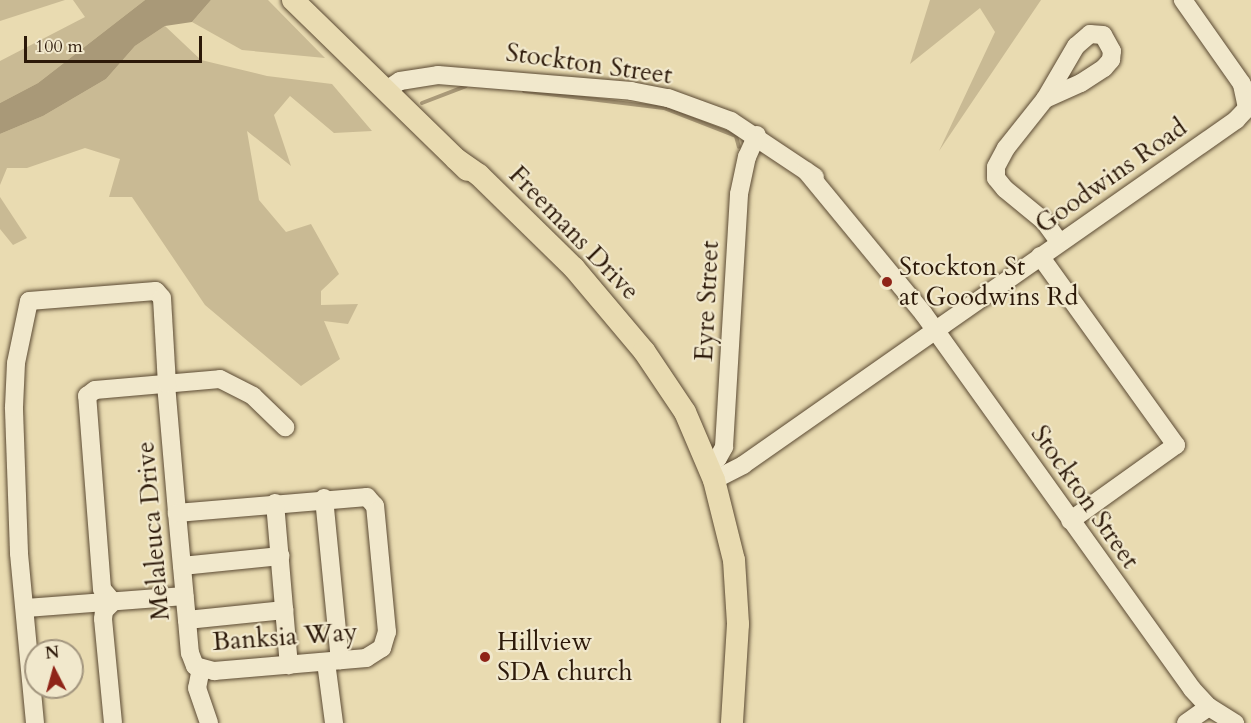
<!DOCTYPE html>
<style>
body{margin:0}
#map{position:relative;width:1251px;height:723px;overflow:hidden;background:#e9dbb1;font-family:Cardo,serif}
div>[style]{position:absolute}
.green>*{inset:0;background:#c9ba94}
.water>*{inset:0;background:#a99978}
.stream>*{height:4px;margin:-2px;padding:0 2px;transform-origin:2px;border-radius:2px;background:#a99978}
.roads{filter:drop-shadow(0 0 2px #5b4a33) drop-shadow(0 0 2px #5b4a33)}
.minor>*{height:18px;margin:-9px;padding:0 9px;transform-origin:9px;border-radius:9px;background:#f1e8cc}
.major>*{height:22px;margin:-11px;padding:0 11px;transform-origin:11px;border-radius:11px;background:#e9dbb1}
.dots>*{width:16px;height:16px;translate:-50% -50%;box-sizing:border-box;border:3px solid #f1e8cc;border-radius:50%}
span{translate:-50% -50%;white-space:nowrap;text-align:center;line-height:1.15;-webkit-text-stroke:4.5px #f1e8cc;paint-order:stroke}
.street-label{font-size:26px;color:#2c1909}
.poi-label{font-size:26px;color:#2c1909}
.left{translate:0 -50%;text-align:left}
.north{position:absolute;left:24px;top:639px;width:60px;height:60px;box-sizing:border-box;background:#f1e8cc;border:2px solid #a2957e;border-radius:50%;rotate:354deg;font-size:16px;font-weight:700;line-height:24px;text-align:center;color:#2c1909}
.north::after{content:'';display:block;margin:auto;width:21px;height:27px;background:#8f2418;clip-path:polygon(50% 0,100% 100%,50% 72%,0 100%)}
.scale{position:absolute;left:24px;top:36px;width:178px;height:27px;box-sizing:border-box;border:3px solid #2c1909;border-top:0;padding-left:8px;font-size:18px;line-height:21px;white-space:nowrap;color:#2c1909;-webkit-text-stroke:4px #f1e8cc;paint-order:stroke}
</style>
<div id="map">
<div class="green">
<div style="clip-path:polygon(0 0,65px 0,0 21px)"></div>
<div style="clip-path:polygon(73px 0,145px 0,38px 83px,0 103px,0 61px,85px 17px)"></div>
<div style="clip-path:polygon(211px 0,268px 0,325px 58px,242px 50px,192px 22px)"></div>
<div style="clip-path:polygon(930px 0,1041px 0,939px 151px,995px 32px,980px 8px,910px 64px)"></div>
<div style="clip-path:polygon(165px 26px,201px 60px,267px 76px,332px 84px,372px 131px,334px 133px,290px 96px,274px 115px,291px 166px,247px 131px,259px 200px,286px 232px,311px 224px,339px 274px,321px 291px,321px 305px,358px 304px,348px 324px,324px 321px,340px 359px,301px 386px,205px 305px,132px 197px,109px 197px,120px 159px,85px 148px,27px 168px,7px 168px,0 185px,0 134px,43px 116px,106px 79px,135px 46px)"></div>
<div style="clip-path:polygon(0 197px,27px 238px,13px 245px,0 229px)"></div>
</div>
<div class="water">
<div style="clip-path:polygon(145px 0,211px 0,192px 22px,165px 26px,135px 46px,106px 79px,43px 116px,0 134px,0 103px,38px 83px)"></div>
</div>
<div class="stream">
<div style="left:524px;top:91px;width:141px;rotate:6.9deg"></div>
<div style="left:664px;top:108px;width:77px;rotate:21.3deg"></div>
<div style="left:736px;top:136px;width:11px;rotate:75deg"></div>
<div style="left:422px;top:103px;width:47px;rotate:-21.1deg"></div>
</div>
<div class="roads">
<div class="minor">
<div style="left:385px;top:91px;width:18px;rotate:-34deg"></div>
<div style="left:400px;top:81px;width:38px;rotate:-9deg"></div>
<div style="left:438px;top:75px;width:194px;rotate:4.7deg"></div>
<div style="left:631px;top:91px;width:38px;rotate:11deg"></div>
<div style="left:668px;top:98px;width:67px;rotate:20.1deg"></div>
<div style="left:731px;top:121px;width:101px;rotate:33.7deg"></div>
<div style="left:1045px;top:99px;width:39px;rotate:-24deg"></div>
<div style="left:1081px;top:83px;width:27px;rotate:-33deg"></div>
<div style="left:1104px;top:68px;width:11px;rotate:-49deg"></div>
<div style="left:1111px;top:60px;width:9px;rotate:-84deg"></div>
<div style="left:1112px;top:51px;width:18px;rotate:-119deg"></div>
<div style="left:1103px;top:35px;width:13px;rotate:-176deg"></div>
<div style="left:1090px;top:34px;width:18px;rotate:139deg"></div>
<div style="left:1076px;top:46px;width:61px;rotate:120.3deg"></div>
<div style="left:1045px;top:99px;width:63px;rotate:128.5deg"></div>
<div style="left:1006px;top:148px;width:21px;rotate:118deg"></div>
<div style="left:996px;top:167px;width:11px;rotate:90deg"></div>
<div style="left:996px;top:178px;width:14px;rotate:51deg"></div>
<div style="left:1005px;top:189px;width:50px;rotate:39.4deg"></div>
<div style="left:1044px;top:221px;width:26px;rotate:54deg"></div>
<div style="left:806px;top:171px;width:184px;rotate:50.5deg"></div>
<div style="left:923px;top:313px;width:462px;rotate:54.4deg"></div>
<div style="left:1192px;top:689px;width:25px;rotate:47deg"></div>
<div style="left:1209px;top:707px;width:31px;rotate:32deg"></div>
<div style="left:1040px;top:256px;width:233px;rotate:54.3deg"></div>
<div style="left:1176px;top:445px;width:130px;rotate:144.4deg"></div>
<div style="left:166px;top:384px;width:129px;rotate:85.1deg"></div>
<div style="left:177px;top:513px;width:107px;rotate:84.7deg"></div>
<div style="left:187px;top:620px;width:33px;rotate:85deg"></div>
<div style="left:190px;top:653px;width:14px;rotate:69deg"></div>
<div style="left:195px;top:666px;width:20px;rotate:15deg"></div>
<div style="left:214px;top:671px;width:153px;rotate:-4.9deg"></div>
<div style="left:366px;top:658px;width:19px;rotate:-32deg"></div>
<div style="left:382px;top:648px;width:17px;rotate:-73deg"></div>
<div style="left:387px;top:632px;width:127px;rotate:-95.4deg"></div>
<div style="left:375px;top:506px;width:12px;rotate:-132deg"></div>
<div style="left:367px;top:497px;width:191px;rotate:175.2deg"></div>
<div style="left:708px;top:465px;width:12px;rotate:-35deg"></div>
<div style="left:718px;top:458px;width:13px;rotate:-61deg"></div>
<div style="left:724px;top:447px;width:253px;rotate:-86.6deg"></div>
<div style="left:739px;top:194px;width:38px;rotate:-78deg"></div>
<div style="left:747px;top:157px;width:24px;rotate:-66deg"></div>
<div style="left:714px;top:480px;width:33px;rotate:-27deg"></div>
<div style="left:743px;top:465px;width:602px;rotate:-34.98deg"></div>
<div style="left:1236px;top:120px;width:16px;rotate:-47deg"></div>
<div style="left:1247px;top:108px;width:25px;rotate:-102deg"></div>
<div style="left:1242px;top:84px;width:103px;rotate:-125.1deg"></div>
<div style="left:324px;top:498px;width:163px;rotate:84.4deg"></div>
<div style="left:275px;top:503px;width:163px;rotate:85.1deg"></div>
<div style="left:182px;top:566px;width:99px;rotate:-5.8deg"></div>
<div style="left:113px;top:602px;width:17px;rotate:-130deg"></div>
<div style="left:102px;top:589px;width:194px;rotate:-94.4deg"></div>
<div style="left:87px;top:396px;width:10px;rotate:-37deg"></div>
<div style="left:95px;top:390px;width:125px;rotate:-5deg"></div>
<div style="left:220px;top:379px;width:37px;rotate:27deg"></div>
<div style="left:253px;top:396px;width:45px;rotate:44.1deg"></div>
<div style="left:113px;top:602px;width:13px;rotate:135deg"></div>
<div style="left:104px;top:611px;width:8px;rotate:97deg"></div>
<div style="left:103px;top:619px;width:104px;rotate:84.5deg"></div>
<div style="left:26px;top:608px;width:159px;rotate:-4.3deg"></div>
<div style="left:187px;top:620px;width:98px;rotate:-5.9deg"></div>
<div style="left:326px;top:662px;width:62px;rotate:82.5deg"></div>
<div style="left:201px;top:668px;width:20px;rotate:101deg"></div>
<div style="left:197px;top:688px;width:37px;rotate:71deg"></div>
<div style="left:35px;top:723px;width:171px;rotate:-95.4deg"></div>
<div style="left:19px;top:553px;width:146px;rotate:-92deg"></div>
<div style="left:14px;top:407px;width:44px;rotate:-87.4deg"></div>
<div style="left:16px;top:363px;width:63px;rotate:-78.2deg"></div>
<div style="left:29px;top:301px;width:127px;rotate:-4.5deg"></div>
<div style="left:156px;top:291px;width:9px;rotate:49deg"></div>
<div style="left:162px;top:298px;width:86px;rotate:86.7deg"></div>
<div style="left:1186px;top:723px;width:28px;rotate:-35deg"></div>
</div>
<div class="major">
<div style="left:293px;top:0;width:243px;rotate:44.3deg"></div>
<div style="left:456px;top:159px;width:28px;rotate:35deg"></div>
<div style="left:479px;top:175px;width:133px;rotate:44.4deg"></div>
<div style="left:574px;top:268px;width:109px;rotate:49.9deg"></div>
<div style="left:644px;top:351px;width:73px;rotate:56.1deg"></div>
<div style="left:685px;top:412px;width:74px;rotate:66.9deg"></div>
<div style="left:714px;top:480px;width:82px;rotate:76deg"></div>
<div style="left:734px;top:560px;width:64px;rotate:86.4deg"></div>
<div style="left:738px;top:624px;width:99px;rotate:93.5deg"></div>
</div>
</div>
<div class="dots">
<div style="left:887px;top:282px;background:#8f2418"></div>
<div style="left:485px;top:657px;background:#8f2418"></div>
</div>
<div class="street-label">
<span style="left:589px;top:64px;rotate:8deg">Stockton Street</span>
<span style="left:1111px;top:176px;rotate:-35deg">Goodwins Road</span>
<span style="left:574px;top:233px;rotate:46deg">Freemans Drive</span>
<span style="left:707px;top:301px;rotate:-87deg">Eyre Street</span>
<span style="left:1085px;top:497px;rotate:55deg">Stockton Street</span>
<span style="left:153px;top:531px;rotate:-95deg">Melaleuca Drive</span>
<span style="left:285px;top:637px;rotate:-4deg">Banksia Way</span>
</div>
<div class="poi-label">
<span class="left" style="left:899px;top:282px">Stockton St<br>at Goodwins Rd</span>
<span class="left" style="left:497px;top:657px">Hillview<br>SDA church</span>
</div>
<div class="north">N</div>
<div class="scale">100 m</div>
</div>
